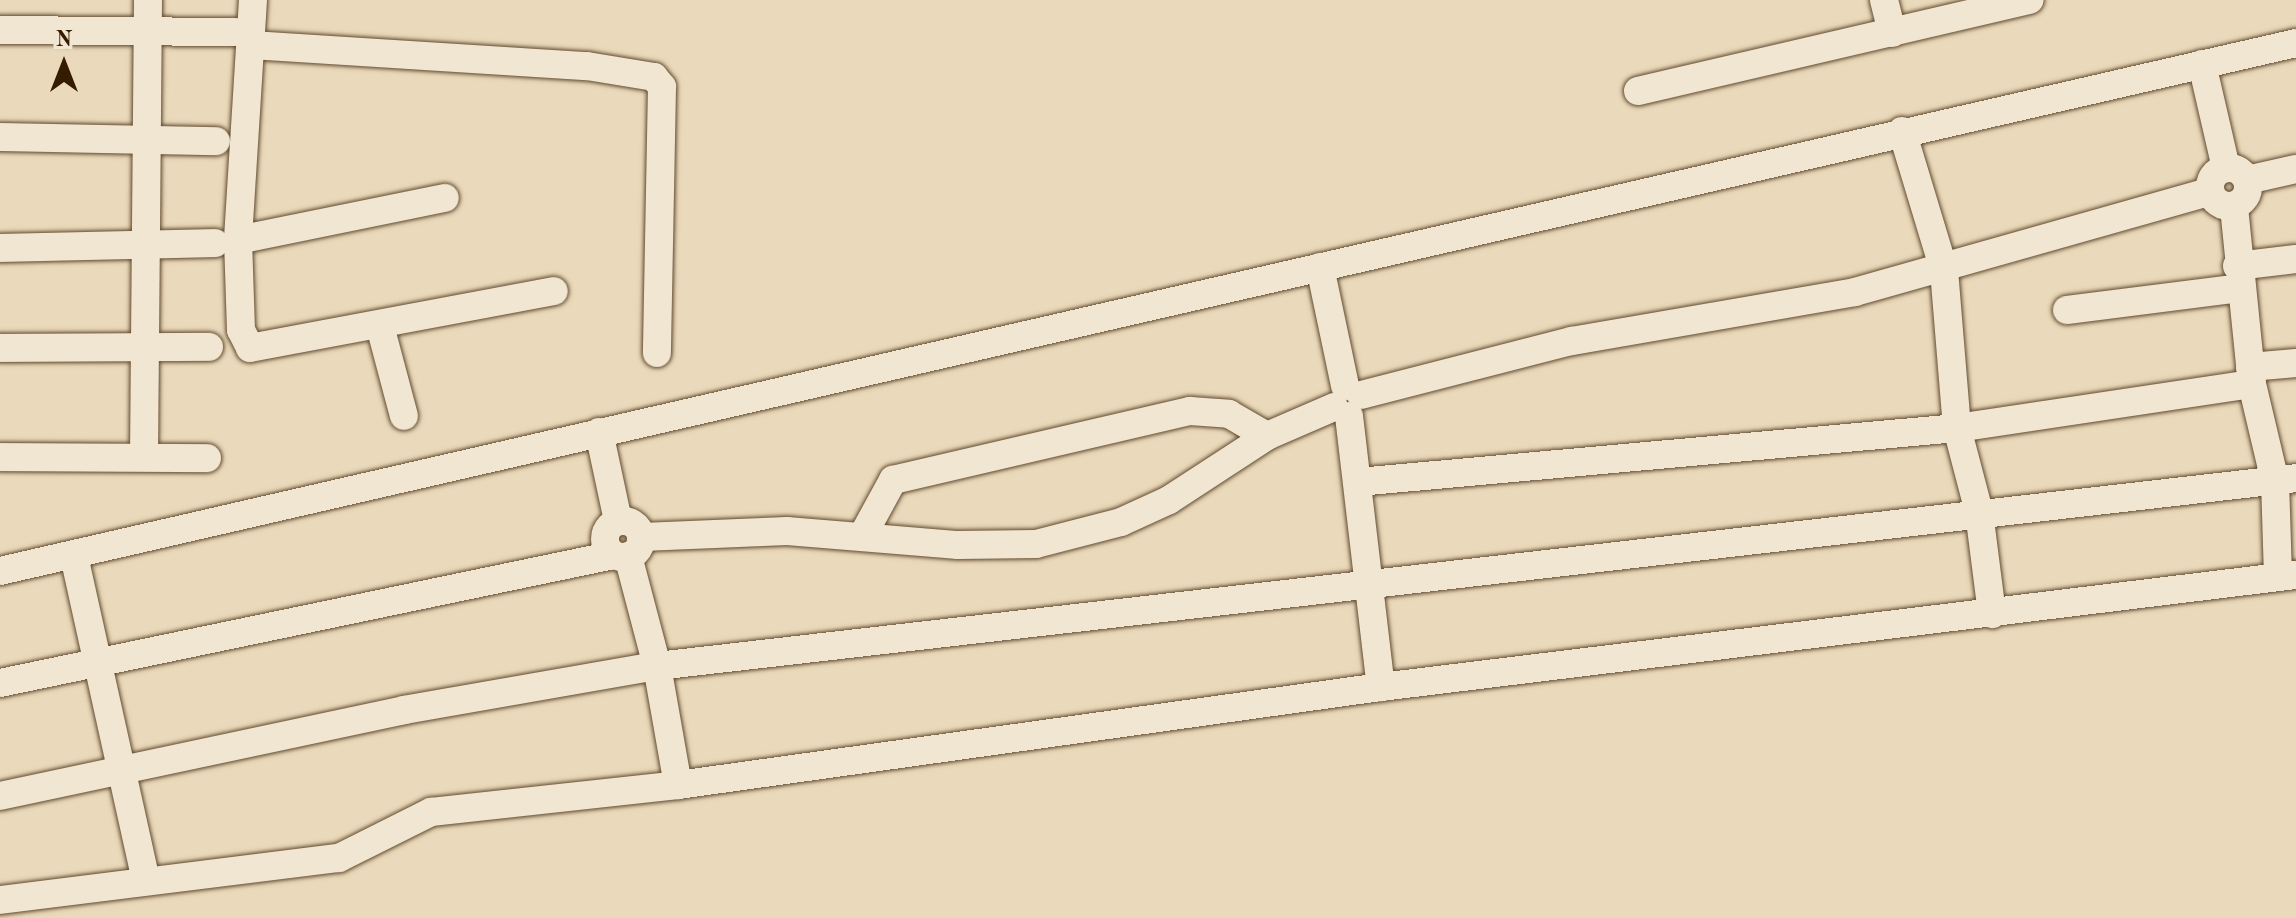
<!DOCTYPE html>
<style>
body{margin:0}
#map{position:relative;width:2296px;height:918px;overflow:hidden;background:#ead9ba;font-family:"Old Standard TT",serif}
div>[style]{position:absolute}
.roads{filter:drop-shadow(0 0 2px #624a2e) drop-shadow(0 0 2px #624a2e)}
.minor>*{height:28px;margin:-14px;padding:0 14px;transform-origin:14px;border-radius:14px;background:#f1e6d2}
.minor>.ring{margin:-14px;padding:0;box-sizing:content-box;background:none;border:28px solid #f1e6d2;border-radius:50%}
span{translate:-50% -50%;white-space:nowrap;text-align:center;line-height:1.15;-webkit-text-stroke:8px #f1e6d2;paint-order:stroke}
.north{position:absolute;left:24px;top:24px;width:80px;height:80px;-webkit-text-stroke:6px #f1e6d2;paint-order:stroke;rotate:0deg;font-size:22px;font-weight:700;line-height:32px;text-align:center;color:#351b00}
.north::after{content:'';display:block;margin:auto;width:28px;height:36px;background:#351b00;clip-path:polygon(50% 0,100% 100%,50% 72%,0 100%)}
</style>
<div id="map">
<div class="roads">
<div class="minor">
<div style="left:253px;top:0;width:240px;rotate:93.6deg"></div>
<div style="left:238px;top:240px;width:90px;rotate:88.1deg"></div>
<div style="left:241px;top:330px;width:20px;rotate:63deg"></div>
<div style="left:250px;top:348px;width:309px;rotate:-10.6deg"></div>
<div style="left:1884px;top:0;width:34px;rotate:76deg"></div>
<div style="left:0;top:30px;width:235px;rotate:0.5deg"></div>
<div style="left:251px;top:45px;width:337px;rotate:3.6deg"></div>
<div style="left:587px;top:66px;width:68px;rotate:9.3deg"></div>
<div style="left:654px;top:77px;width:13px;rotate:51deg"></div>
<div style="left:662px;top:87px;width:266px;rotate:91.1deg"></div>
<div style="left:2202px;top:64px;width:107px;rotate:77deg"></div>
<div style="left:1638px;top:91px;width:402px;rotate:-13.1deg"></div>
<div style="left:1902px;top:131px;width:145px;rotate:73.2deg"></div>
<div style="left:1944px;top:270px;width:159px;rotate:85.3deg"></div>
<div style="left:1957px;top:428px;width:87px;rotate:75.3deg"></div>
<div style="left:1979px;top:512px;width:103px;rotate:82.7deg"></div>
<div style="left:0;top:137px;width:216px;rotate:1.1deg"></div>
<div class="ring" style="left:2210px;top:168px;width:10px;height:10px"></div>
<div style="left:2247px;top:180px;width:50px;rotate:-12.7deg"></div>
<div style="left:2234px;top:207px;width:178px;rotate:84.2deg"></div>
<div style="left:2252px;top:384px;width:100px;rotate:76.7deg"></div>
<div style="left:2275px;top:481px;width:96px;rotate:88.2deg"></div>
<div style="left:238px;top:240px;width:211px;rotate:-11.5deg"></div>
<div style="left:0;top:248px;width:215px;rotate:-1.3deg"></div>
<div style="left:2237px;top:266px;width:59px;rotate:-6.8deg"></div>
<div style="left:1320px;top:267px;width:122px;rotate:78.1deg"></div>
<div style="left:2067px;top:310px;width:174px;rotate:-7.2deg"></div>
<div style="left:380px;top:326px;width:93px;rotate:75.1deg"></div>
<div style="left:0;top:348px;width:209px;rotate:-0.3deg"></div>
<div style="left:2250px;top:367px;width:46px;rotate:-5deg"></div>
<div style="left:1361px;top:395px;width:218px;rotate:-14.4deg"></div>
<div style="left:1572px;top:341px;width:287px;rotate:-9.8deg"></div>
<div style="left:1855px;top:292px;width:368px;rotate:-15.8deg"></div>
<div style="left:1349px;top:416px;width:273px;rotate:83.3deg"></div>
<div style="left:599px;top:432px;width:91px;rotate:77.9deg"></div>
<div style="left:0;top:457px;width:207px;rotate:0.3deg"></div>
<div style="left:144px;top:457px;width:457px;rotate:-89.5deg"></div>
<div style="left:1358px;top:482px;width:601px;rotate:-5.15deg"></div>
<div style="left:1957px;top:428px;width:298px;rotate:-8.5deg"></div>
<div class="ring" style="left:605px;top:521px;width:8px;height:8px"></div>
<div style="left:863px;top:535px;width:63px;rotate:-61.4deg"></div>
<div style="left:893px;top:480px;width:305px;rotate:-13.1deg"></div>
<div style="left:1190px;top:411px;width:39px;rotate:4deg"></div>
<div style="left:1229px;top:414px;width:44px;rotate:30.1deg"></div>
<div style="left:642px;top:537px;width:145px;rotate:-2.4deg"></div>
<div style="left:787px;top:531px;width:172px;rotate:4.7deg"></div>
<div style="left:958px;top:545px;width:78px;rotate:-0.7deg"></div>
<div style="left:1036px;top:544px;width:88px;rotate:-14.5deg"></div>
<div style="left:1121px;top:522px;width:53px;rotate:-24.6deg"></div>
<div style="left:1169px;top:500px;width:117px;rotate:-33.1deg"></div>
<div style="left:1267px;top:436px;width:73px;rotate:-23.4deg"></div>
<div style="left:74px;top:556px;width:332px;rotate:77.5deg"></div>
<div style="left:628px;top:556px;width:114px;rotate:75.2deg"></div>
<div style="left:657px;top:666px;width:121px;rotate:80deg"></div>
<div style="left:678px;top:785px;width:710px;rotate:-7.94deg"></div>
<div style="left:1381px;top:687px;width:922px;rotate:-6.98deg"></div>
<div style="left:0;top:571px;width:2356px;rotate:-12.95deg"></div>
<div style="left:0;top:683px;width:627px;rotate:-11.78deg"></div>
<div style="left:0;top:796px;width:413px;rotate:-12deg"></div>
<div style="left:404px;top:710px;width:257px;rotate:-9.9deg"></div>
<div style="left:657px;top:666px;width:1650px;rotate:-6.54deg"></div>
<div style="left:0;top:900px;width:342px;rotate:-7.1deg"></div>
<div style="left:339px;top:858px;width:103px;rotate:-26.6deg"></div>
<div style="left:431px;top:812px;width:248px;rotate:-6.2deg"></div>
</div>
</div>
<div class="north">N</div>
</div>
